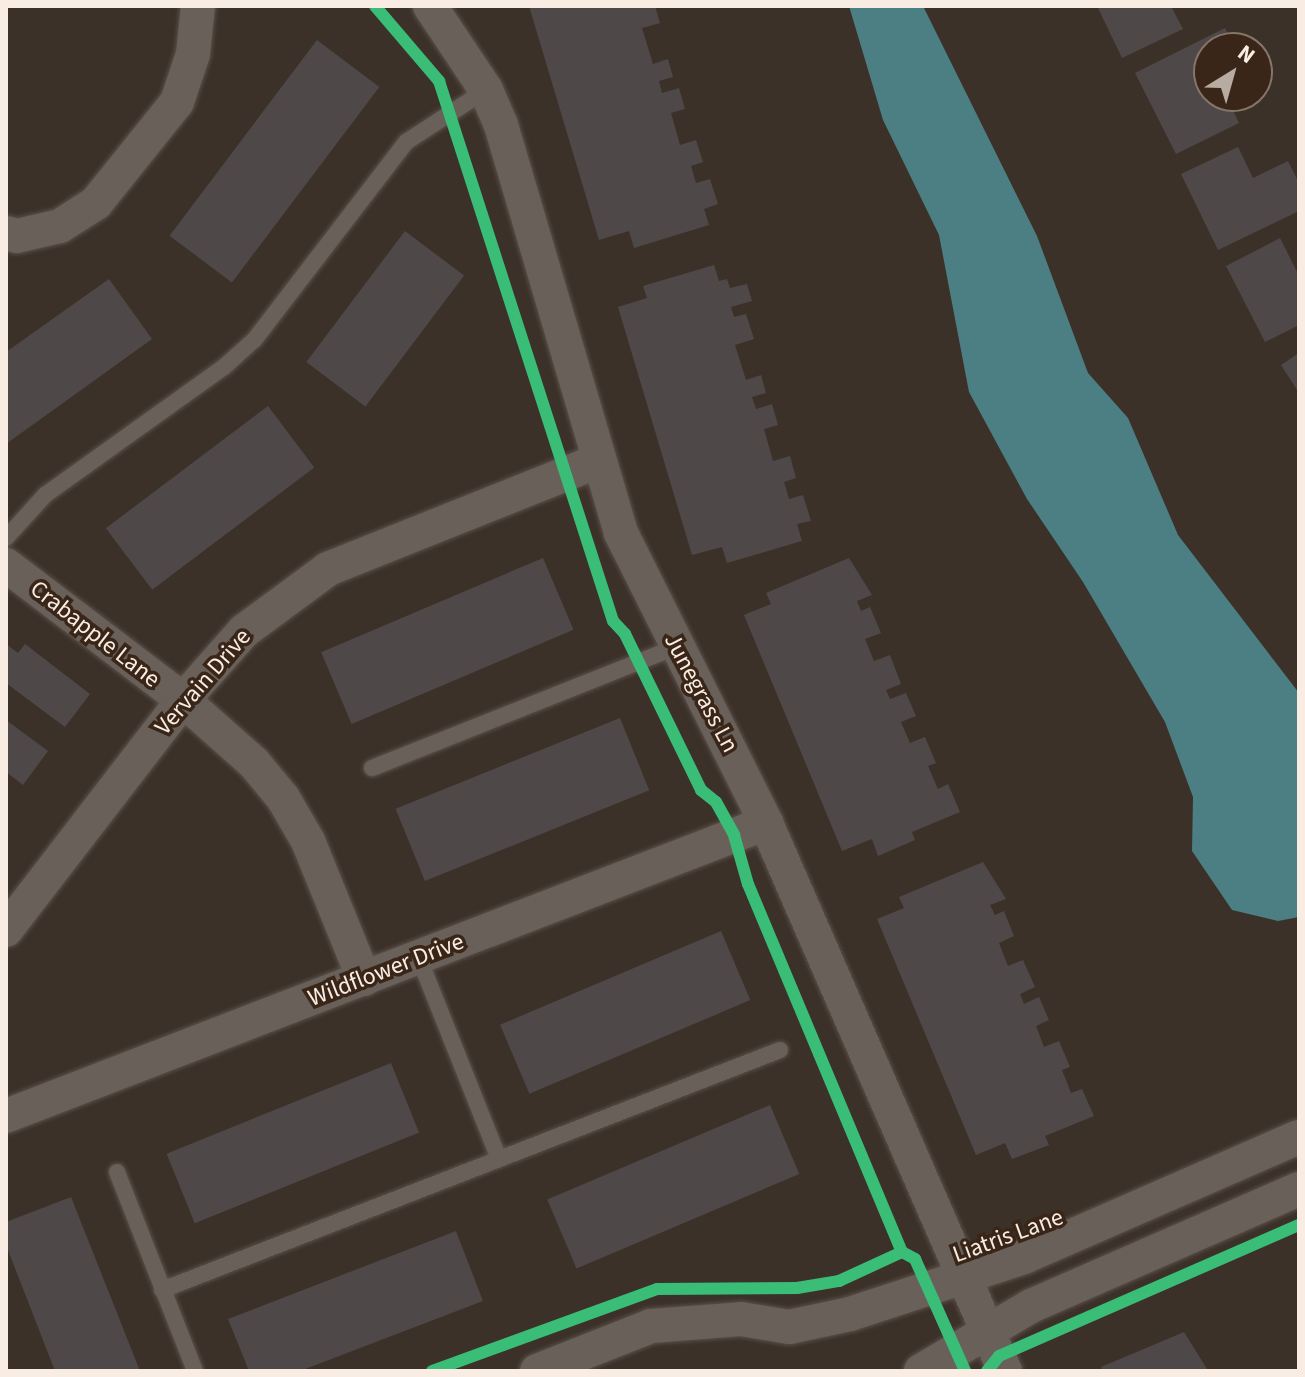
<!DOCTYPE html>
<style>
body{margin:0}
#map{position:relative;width:1305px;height:1377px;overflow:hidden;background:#3c3129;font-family:"Source Sans 3",sans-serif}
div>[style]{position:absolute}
.water>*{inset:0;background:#4b7f83}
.building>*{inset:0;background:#4f4848;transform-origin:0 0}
.roads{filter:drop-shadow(0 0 2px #595049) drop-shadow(0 0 2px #595049)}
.lane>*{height:16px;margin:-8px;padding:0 8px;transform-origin:8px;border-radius:8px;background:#69605a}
.street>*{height:34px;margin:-17px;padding:0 17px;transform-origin:17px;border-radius:17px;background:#69605a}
.cycleway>*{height:12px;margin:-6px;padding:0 6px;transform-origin:6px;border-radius:6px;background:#3abd76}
span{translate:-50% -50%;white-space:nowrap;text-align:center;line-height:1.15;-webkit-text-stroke:7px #392618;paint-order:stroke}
.street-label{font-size:24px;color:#f9ece3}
.frame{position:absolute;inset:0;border:8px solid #f9ece3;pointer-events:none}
.north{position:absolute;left:1193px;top:32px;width:80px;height:80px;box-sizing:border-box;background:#392618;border:2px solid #867569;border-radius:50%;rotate:37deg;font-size:22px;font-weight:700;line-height:32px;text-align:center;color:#f9ece3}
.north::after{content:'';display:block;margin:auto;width:28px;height:36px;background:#b7aba2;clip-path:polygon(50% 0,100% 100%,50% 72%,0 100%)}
</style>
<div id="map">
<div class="water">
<div style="clip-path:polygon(849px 6px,923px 6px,1037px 236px,1088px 373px,1128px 418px,1178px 535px,1299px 693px,1299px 917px,1278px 921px,1232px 910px,1192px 851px,1193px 797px,1165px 722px,1083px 582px,1027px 499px,969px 392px,939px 235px,883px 120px)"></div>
</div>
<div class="building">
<div style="clip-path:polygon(529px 6px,655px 6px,660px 23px,642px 28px,653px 64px,668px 59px,673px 77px,659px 81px,662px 93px,679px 88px,685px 109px,671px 113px,680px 145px,696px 140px,703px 162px,691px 166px,696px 183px,710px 179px,718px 204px,704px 209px,709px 225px,634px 248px,629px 231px,599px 240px)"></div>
<div style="clip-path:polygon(1097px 6px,1171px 6px,1183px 29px,1122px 58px)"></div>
<div style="clip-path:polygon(1225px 28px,1235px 48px,1209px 48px,1209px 96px,1226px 96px,1239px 123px,1176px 154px,1135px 73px)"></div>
<div style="left:317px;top:40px;width:78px;height:245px;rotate:37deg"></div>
<div style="clip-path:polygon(1238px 147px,1253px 178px,1288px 161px,1299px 183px,1299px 211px,1218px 250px,1181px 174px)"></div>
<div style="left:405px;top:231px;width:74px;height:164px;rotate:37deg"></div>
<div style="clip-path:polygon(1280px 238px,1299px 276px,1299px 325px,1265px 342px,1226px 266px)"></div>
<div style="clip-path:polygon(714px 265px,719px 281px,727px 279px,730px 288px,747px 284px,752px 301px,731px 307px,734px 317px,746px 314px,754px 339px,735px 345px,746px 380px,761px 375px,766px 393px,752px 397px,756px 409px,772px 404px,778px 425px,764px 429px,773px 461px,790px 456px,796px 478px,784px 482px,789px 499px,803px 495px,811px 521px,797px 524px,802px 541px,727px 563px,722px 547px,692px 555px,618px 307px,647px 298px,643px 286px)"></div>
<div style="clip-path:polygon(109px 279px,152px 339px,6px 444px,6px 352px)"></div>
<div style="clip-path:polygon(1299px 353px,1299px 393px,1281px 365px)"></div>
<div style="left:268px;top:406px;width:77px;height:203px;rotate:53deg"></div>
<div style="left:543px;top:558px;width:78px;height:241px;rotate:67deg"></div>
<div style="clip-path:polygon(849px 558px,872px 595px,857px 601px,861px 611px,870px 607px,881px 633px,865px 639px,874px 661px,890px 655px,901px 684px,886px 690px,890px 699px,906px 693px,916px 716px,901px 722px,910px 743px,925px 737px,936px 763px,928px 766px,938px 789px,948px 784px,960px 812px,912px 832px,915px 840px,878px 856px,872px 839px,842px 851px,744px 615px,771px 604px,766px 593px)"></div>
<div style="clip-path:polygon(6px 644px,18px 653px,25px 644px,90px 694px,65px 727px,6px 683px)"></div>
<div style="left:620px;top:718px;width:78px;height:242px;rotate:68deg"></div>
<div style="clip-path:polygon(6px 720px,48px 751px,23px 785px,6px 772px)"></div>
<div style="clip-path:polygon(983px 862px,1006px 899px,990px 905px,995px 915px,1004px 911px,1014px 936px,999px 943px,1008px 966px,1023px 960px,1035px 987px,1020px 994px,1024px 1004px,1039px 997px,1049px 1020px,1036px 1026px,1044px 1047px,1059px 1041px,1070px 1067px,1062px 1070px,1071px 1093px,1082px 1089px,1094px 1116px,1045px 1136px,1049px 1145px,1012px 1159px,1005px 1143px,976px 1155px,877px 919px,904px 908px,899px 897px)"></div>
<div style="left:721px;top:931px;width:75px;height:240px;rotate:67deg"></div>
<div style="left:391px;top:1063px;width:75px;height:242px;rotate:68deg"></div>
<div style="left:770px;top:1105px;width:75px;height:242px;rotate:67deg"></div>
<div style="clip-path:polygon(71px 1197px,140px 1371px,55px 1371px,6px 1245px,6px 1222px)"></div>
<div style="clip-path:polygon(456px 1231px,483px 1301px,300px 1371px,249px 1371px,228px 1319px)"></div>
<div style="clip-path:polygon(1184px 1332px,1207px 1369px,1102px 1371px,1101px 1367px)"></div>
</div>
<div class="roads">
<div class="lane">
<div style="left:6px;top:538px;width:58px;rotate:-47.8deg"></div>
<div style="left:45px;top:495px;width:220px;rotate:-35.6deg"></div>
<div style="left:224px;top:367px;width:42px;rotate:-42.1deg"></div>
<div style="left:255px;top:339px;width:248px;rotate:-52.5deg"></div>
<div style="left:406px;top:142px;width:95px;rotate:-33deg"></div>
<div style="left:372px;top:768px;width:327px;rotate:-21.7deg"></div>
<div style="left:419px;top:958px;width:216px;rotate:68.3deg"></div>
<div style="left:117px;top:1172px;width:214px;rotate:68.6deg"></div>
<div style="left:162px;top:1290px;width:663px;rotate:-21.22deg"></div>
</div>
<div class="street">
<div style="left:430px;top:6px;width:101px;rotate:56.3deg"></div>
<div style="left:486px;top:90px;width:38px;rotate:67deg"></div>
<div style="left:501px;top:125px;width:425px;rotate:73.6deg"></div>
<div style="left:621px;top:533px;width:324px;rotate:63.4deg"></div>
<div style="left:766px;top:823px;width:598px;rotate:66.44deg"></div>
<div style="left:6px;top:233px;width:11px;rotate:15deg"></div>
<div style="left:17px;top:236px;width:44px;rotate:-13.1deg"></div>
<div style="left:60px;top:226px;width:43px;rotate:-32.6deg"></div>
<div style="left:96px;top:203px;width:129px;rotate:-51.3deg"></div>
<div style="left:177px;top:102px;width:51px;rotate:-71.6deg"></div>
<div style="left:193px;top:54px;width:48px;rotate:-84.1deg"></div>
<div style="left:6px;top:565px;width:223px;rotate:37.3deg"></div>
<div style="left:183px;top:700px;width:95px;rotate:41.6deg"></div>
<div style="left:254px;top:763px;width:45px;rotate:50.4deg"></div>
<div style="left:283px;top:798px;width:50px;rotate:59.8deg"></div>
<div style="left:308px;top:841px;width:149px;rotate:67.9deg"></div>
<div style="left:6px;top:930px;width:290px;rotate:-52.4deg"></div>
<div style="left:183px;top:700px;width:92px;rotate:-48.5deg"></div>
<div style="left:244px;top:631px;width:104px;rotate:-36.4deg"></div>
<div style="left:328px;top:569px;width:291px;rotate:-21.8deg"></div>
<div style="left:6px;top:1116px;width:815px;rotate:-21.08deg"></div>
<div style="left:537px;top:1371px;width:123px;rotate:-21.5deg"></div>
<div style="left:651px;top:1326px;width:90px;rotate:-4.4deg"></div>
<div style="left:741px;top:1319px;width:49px;rotate:9.5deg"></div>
<div style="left:789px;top:1327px;width:62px;rotate:-12deg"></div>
<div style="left:850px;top:1314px;width:183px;rotate:-18.1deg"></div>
<div style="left:1024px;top:1257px;width:300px;rotate:-23.6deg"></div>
<div style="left:921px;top:1371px;width:128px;rotate:-30.6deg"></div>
<div style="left:1031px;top:1306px;width:292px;rotate:-23.6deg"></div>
</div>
</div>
<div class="cycleway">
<div style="left:375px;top:6px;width:99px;rotate:49.5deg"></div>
<div style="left:439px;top:81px;width:567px;rotate:72.14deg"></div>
<div style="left:613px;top:621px;width:18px;rotate:47deg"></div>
<div style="left:625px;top:634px;width:174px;rotate:64deg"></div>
<div style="left:701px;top:790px;width:19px;rotate:39deg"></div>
<div style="left:716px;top:802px;width:38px;rotate:61deg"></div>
<div style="left:734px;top:835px;width:51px;rotate:74.1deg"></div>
<div style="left:748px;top:884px;width:399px;rotate:67.3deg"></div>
<div style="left:902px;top:1252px;width:15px;rotate:28deg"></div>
<div style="left:915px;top:1259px;width:123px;rotate:65.9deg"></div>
<div style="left:432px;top:1371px;width:239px;rotate:-20deg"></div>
<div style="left:657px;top:1289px;width:140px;rotate:-0.4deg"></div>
<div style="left:797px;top:1288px;width:43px;rotate:-9.5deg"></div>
<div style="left:839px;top:1281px;width:69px;rotate:-24.7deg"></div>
<div style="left:987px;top:1371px;width:19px;rotate:-51deg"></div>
<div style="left:999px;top:1356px;width:327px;rotate:-23.6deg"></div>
</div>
<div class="street-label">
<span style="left:95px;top:634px;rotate:38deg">Crabapple Lane</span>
<span style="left:203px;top:682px;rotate:-49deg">Vervain Drive</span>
<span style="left:701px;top:693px;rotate:62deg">Junegrass Ln</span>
<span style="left:386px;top:970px;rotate:-21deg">Wildflower Drive</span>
<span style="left:1008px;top:1236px;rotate:-20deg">Liatris Lane</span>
</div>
<div class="frame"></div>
<div class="north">N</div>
</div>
